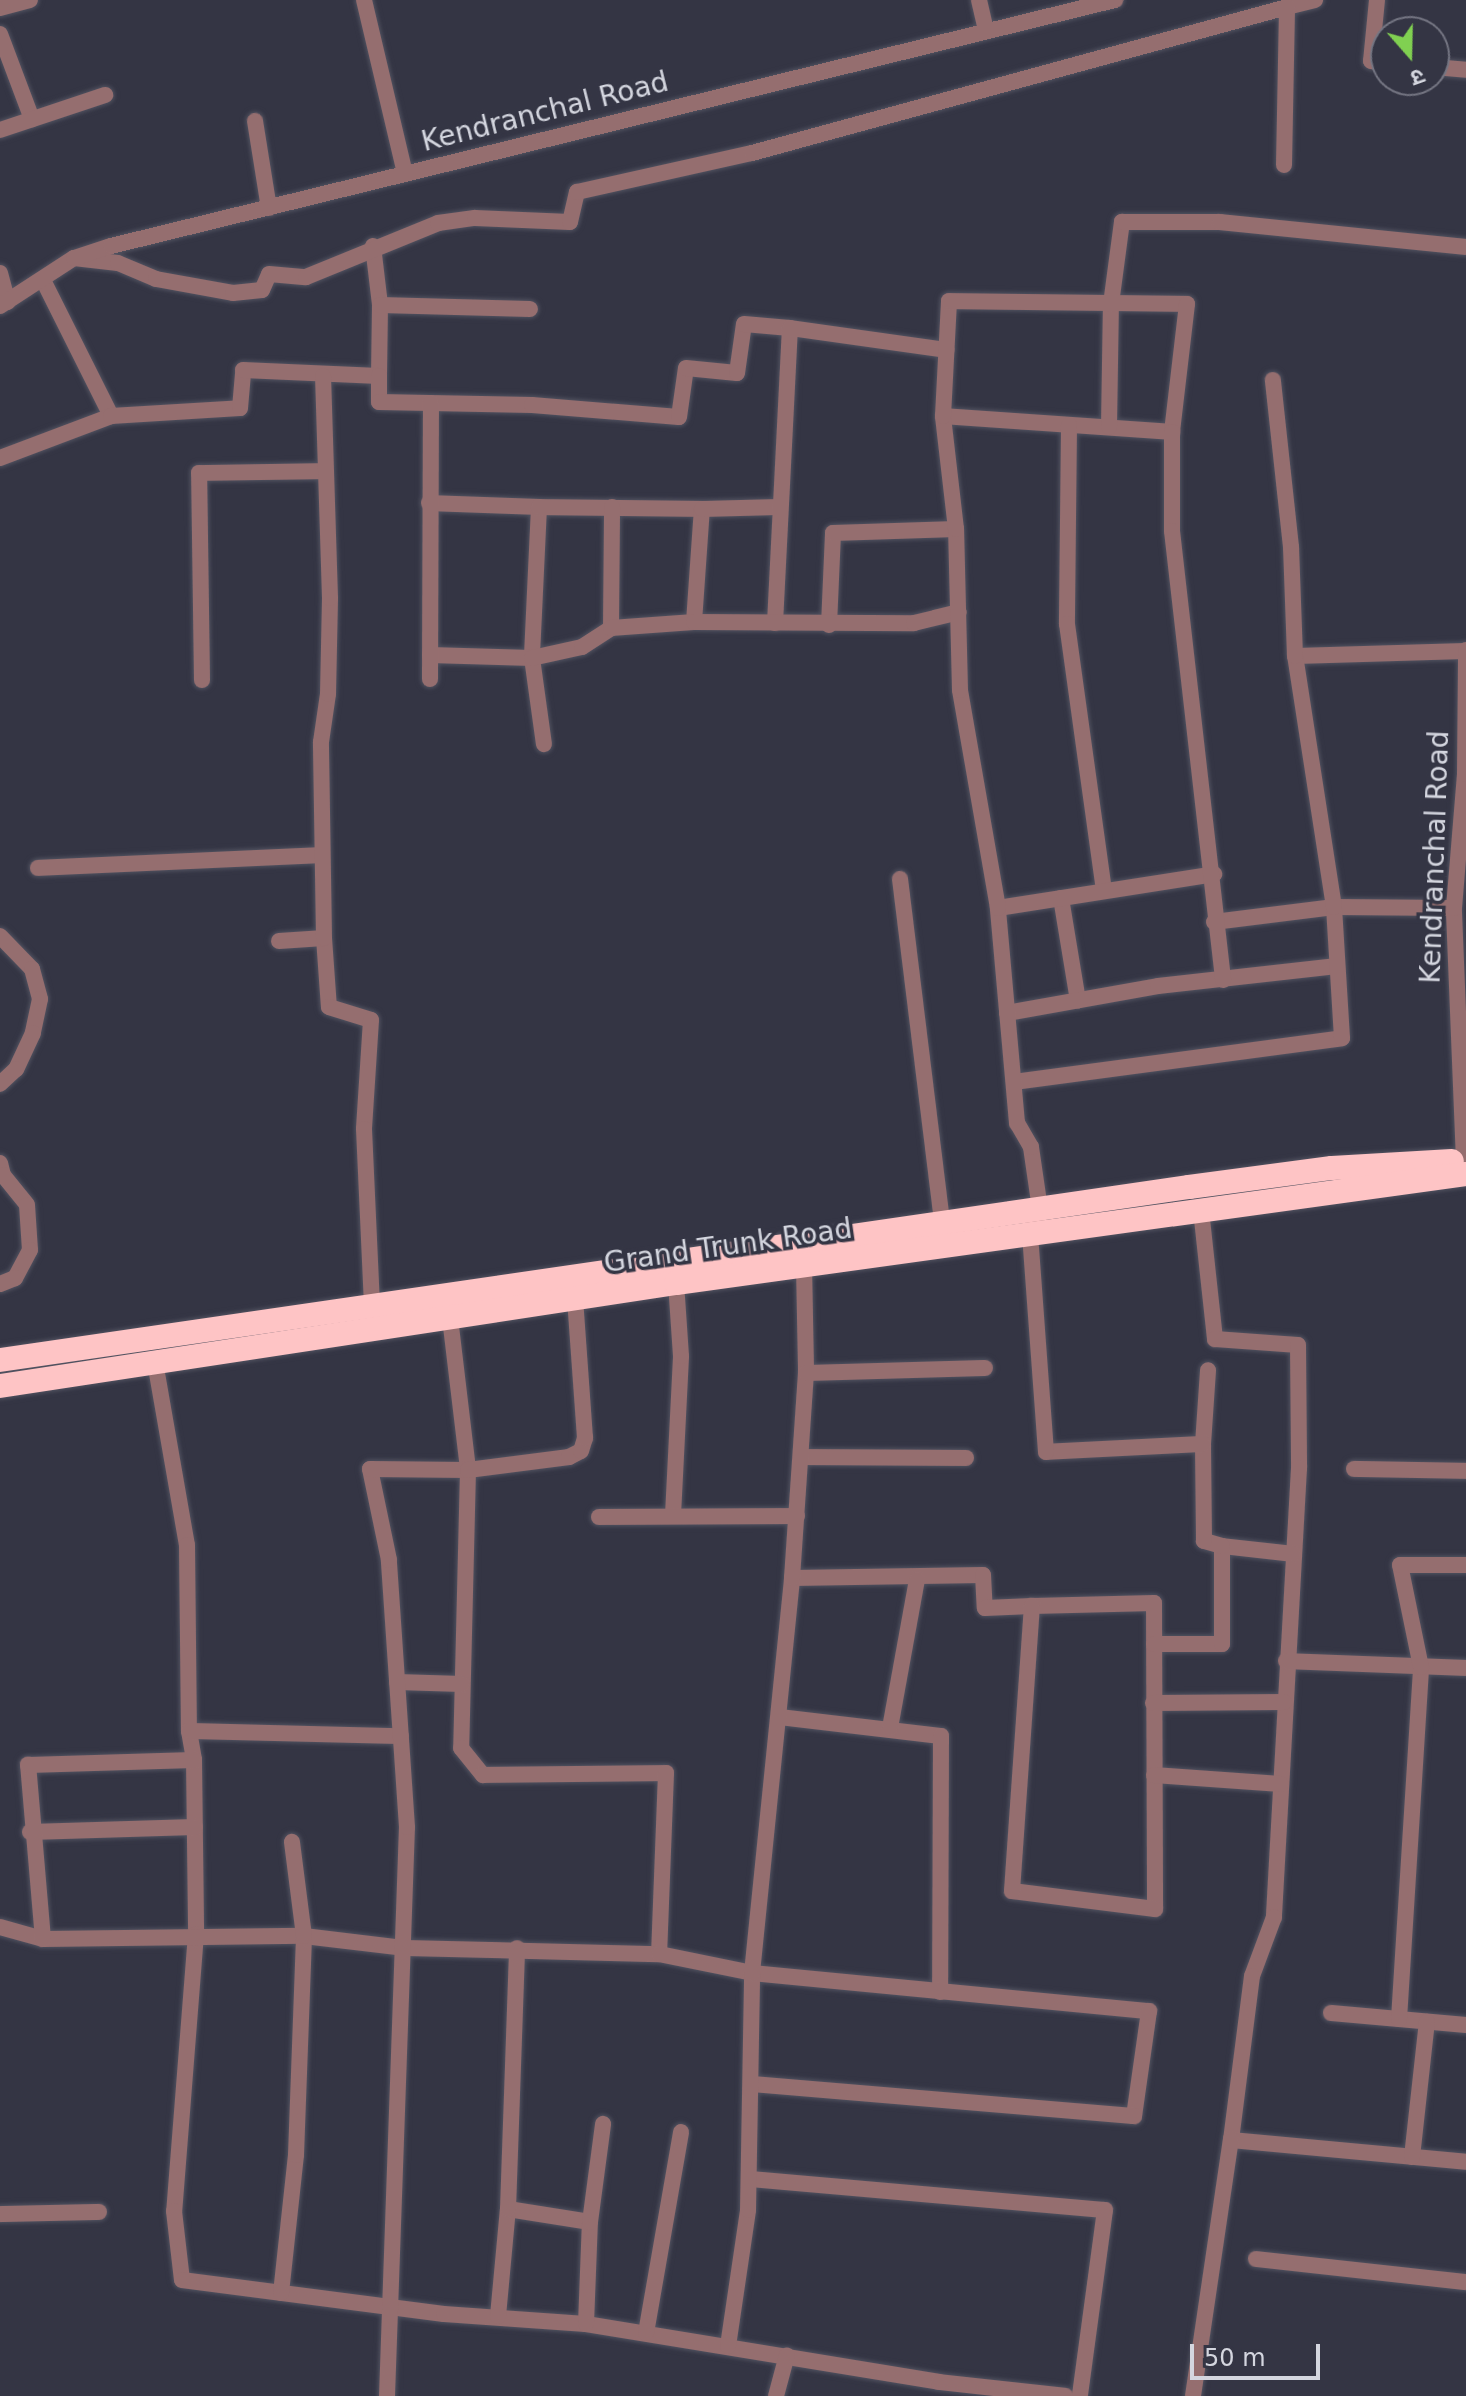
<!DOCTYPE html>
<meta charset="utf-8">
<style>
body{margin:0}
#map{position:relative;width:1466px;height:2396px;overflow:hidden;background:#343544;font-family:"DejaVu Sans","Noto Sans Devanagari",sans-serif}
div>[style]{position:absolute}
.roads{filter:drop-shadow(0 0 2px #515260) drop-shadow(0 0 2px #515260)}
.street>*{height:16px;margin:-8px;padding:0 8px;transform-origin:8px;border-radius:8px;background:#956e6f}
.highway>*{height:24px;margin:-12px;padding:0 12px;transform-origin:12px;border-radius:12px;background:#fec4c5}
span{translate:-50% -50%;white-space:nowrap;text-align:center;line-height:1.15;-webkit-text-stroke:7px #343544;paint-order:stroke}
.street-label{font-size:28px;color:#d4d6df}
.north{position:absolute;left:1370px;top:16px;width:80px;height:80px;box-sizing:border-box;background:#343544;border:2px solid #747582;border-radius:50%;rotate:160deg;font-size:22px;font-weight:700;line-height:32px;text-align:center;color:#d4d6df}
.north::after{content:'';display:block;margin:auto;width:28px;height:36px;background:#80d051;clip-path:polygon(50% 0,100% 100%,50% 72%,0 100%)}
.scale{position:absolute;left:1190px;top:2344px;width:130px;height:36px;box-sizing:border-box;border:4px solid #d4d6df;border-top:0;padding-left:10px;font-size:24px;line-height:28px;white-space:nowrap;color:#d4d6df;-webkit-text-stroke:6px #343544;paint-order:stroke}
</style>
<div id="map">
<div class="roads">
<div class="street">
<div style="left:364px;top:0;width:178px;rotate:76.7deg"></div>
<div style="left:979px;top:0;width:32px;rotate:77deg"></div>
<div style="left:1377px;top:0;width:61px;rotate:95.6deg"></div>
<div style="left:1371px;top:61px;width:15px;rotate:8deg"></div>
<div style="left:0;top:8px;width:31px;rotate:-15deg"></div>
<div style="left:0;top:34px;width:91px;rotate:69.4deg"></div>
<div style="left:1434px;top:67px;width:32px;rotate:5deg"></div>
<div style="left:255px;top:121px;width:88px;rotate:80.9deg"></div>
<div style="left:0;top:130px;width:111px;rotate:-18.4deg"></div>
<div style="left:1284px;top:165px;width:158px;rotate:-88.9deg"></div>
<div style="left:1287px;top:7px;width:29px;rotate:-14deg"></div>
<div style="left:373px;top:246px;width:59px;rotate:83.2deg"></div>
<div style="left:380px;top:305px;width:71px;rotate:90.8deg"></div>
<div style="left:74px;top:258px;width:44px;rotate:6.5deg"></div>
<div style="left:118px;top:263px;width:41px;rotate:22.8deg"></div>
<div style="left:156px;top:279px;width:78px;rotate:10.3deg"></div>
<div style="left:233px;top:293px;width:29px;rotate:-6deg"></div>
<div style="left:262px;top:290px;width:17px;rotate:-66deg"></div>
<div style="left:269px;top:274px;width:37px;rotate:5deg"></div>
<div style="left:306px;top:277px;width:143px;rotate:-22.2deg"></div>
<div style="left:438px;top:223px;width:37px;rotate:-8deg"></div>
<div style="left:475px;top:218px;width:95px;rotate:2.4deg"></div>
<div style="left:570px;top:222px;width:31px;rotate:-77deg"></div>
<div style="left:577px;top:192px;width:179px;rotate:-12.6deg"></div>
<div style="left:752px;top:153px;width:555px;rotate:-15.26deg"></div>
<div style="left:0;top:273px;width:30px;rotate:75deg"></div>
<div style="left:44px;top:282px;width:150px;rotate:63.4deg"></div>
<div style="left:380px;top:305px;width:150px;rotate:1.5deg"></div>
<div style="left:0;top:306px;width:88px;rotate:-33deg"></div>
<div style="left:74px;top:258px;width:39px;rotate:-18deg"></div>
<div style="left:111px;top:246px;width:1034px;rotate:-13.77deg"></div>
<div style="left:943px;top:416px;width:230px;rotate:4deg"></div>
<div style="left:1069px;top:425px;width:199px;rotate:90.6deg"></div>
<div style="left:1067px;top:624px;width:269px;rotate:82.1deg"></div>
<div style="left:1109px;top:427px;width:123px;rotate:-89.1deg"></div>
<div style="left:1111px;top:304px;width:83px;rotate:-82.4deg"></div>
<div style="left:1122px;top:222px;width:98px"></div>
<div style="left:1220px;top:222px;width:247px;rotate:5.8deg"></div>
<div style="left:0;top:458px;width:119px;rotate:-20.7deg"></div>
<div style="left:111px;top:416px;width:129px;rotate:-3.5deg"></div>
<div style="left:240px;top:408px;width:38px;rotate:-85deg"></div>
<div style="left:243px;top:370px;width:136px;rotate:2.5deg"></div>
<div style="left:379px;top:376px;width:26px;rotate:90deg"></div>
<div style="left:379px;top:402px;width:153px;rotate:1.1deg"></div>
<div style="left:532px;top:405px;width:147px;rotate:4.7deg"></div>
<div style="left:679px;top:417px;width:49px;rotate:-81.9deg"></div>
<div style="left:686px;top:368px;width:51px;rotate:5.6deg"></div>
<div style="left:737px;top:373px;width:49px;rotate:-81.9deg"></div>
<div style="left:744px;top:324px;width:46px;rotate:5deg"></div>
<div style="left:429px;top:503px;width:110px;rotate:2.1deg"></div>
<div style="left:539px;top:507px;width:151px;rotate:92.7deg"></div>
<div style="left:532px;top:658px;width:87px;rotate:82.1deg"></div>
<div style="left:539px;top:507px;width:163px;rotate:0.7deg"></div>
<div style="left:694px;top:622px;width:113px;rotate:-86deg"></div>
<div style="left:702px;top:509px;width:77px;rotate:-1.5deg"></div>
<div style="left:775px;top:623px;width:295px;rotate:-87.1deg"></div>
<div style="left:790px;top:328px;width:158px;rotate:8deg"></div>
<div style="left:829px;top:625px;width:92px;rotate:-87.5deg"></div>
<div style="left:833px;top:533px;width:123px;rotate:-1.9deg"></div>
<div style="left:611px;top:628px;width:121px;rotate:-89.5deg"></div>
<div style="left:430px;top:655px;width:102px;rotate:1.7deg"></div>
<div style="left:532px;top:658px;width:51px;rotate:-12.4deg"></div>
<div style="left:582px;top:647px;width:35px;rotate:-33deg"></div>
<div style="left:611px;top:628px;width:83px;rotate:-4.1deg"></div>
<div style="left:694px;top:622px;width:220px;rotate:0.3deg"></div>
<div style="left:914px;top:623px;width:46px;rotate:-13.7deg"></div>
<div style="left:1295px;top:656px;width:171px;rotate:-1.7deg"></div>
<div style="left:430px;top:679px;width:276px;rotate:-89.8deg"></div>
<div style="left:202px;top:680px;width:207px;rotate:-90.8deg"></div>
<div style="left:199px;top:473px;width:125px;rotate:-0.9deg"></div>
<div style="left:38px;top:868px;width:283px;rotate:-2.6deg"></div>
<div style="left:900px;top:879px;width:346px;rotate:83deg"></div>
<div style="left:1061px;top:898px;width:104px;rotate:80.6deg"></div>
<div style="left:998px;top:908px;width:219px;rotate:-8.9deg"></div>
<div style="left:1214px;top:922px;width:121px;rotate:-7.1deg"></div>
<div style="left:1334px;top:907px;width:120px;rotate:0.5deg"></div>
<div style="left:0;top:936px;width:46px;rotate:45.9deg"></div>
<div style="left:32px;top:969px;width:31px;rotate:75deg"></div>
<div style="left:40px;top:999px;width:35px;rotate:102deg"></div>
<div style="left:33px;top:1033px;width:40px;rotate:115deg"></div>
<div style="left:16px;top:1069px;width:22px;rotate:137deg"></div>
<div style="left:324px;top:938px;width:69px;rotate:85.9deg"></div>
<div style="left:329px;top:1007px;width:44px;rotate:17.2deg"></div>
<div style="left:371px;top:1020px;width:109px;rotate:93.7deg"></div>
<div style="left:364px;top:1129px;width:177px;rotate:87.4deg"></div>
<div style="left:279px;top:941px;width:45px;rotate:-3.8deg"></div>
<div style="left:324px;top:938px;width:196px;rotate:-90.9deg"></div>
<div style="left:321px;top:742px;width:49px;rotate:-81.7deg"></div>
<div style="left:328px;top:694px;width:96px;rotate:-88.8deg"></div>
<div style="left:330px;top:598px;width:222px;rotate:-91.8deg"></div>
<div style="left:1007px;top:1013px;width:153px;rotate:-10.1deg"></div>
<div style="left:1158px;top:986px;width:180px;rotate:-6.4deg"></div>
<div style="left:1014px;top:1082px;width:331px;rotate:-7.6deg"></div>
<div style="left:1342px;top:1038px;width:131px;rotate:-93.5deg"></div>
<div style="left:1334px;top:907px;width:254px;rotate:-98.8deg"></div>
<div style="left:1295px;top:656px;width:109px;rotate:-92.1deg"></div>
<div style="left:1291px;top:547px;width:168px;rotate:-96.2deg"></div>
<div style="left:1464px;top:1161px;width:253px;rotate:-92.3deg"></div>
<div style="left:1454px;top:908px;width:134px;rotate:-85.3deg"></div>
<div style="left:1465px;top:774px;width:124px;rotate:-89.5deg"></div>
<div style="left:0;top:1163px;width:12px;rotate:76deg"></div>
<div style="left:3px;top:1175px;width:38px;rotate:51deg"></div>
<div style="left:27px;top:1205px;width:45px;rotate:86.2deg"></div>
<div style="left:30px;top:1250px;width:32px;rotate:118deg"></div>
<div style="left:15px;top:1278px;width:16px;rotate:158deg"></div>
<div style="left:1201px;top:1210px;width:130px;rotate:83.8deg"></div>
<div style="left:1215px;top:1339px;width:83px;rotate:4.1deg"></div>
<div style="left:1298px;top:1345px;width:123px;rotate:89.5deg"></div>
<div style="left:1299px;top:1468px;width:450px;rotate:93.2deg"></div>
<div style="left:1274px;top:1917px;width:63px;rotate:110.4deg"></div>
<div style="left:1252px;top:1976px;width:165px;rotate:97.3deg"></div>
<div style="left:1231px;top:2140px;width:236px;rotate:5.3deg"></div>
<div style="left:804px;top:1265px;width:108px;rotate:88.9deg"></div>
<div style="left:450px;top:1318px;width:153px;rotate:83.2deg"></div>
<div style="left:468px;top:1470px;width:278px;rotate:91.4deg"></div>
<div style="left:461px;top:1748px;width:35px;rotate:51deg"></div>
<div style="left:483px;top:1775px;width:183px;rotate:-0.6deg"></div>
<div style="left:666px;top:1773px;width:181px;rotate:92.2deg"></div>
<div style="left:155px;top:1362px;width:186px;rotate:80.1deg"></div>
<div style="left:187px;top:1545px;width:186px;rotate:89.4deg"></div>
<div style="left:189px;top:1731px;width:29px;rotate:80deg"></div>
<div style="left:194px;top:1760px;width:174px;rotate:89.3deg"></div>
<div style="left:196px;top:1934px;width:278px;rotate:94.5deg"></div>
<div style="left:174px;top:2211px;width:69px;rotate:83.4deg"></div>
<div style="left:182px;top:2280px;width:264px;rotate:7.4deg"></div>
<div style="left:444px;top:2314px;width:142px;rotate:4deg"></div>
<div style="left:586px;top:2324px;width:358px;rotate:9.3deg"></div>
<div style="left:939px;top:2382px;width:127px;rotate:6.3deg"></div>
<div style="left:1203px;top:1444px;width:74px;rotate:-86.1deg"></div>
<div style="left:801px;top:1457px;width:165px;rotate:0.3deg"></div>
<div style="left:1354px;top:1469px;width:112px;rotate:1deg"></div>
<div style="left:673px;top:1515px;width:159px;rotate:-87.1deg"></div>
<div style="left:681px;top:1356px;width:73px;rotate:-93.9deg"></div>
<div style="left:599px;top:1517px;width:198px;rotate:-0.3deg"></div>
<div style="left:1222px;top:1546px;width:71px;rotate:6.4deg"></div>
<div style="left:792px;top:1578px;width:191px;rotate:-0.9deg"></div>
<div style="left:983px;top:1575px;width:33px;rotate:87deg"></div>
<div style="left:985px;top:1608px;width:47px;rotate:-2.4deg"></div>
<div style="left:1032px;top:1606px;width:122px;rotate:-1.4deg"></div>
<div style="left:1154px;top:1603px;width:306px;rotate:89.8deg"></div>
<div style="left:1155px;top:1909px;width:144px;rotate:-172.8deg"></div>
<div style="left:1012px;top:1891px;width:286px;rotate:-86deg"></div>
<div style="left:1154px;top:1644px;width:68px"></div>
<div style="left:1222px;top:1644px;width:98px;rotate:-90deg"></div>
<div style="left:1222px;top:1546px;width:19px;rotate:-164deg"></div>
<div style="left:1204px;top:1541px;width:97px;rotate:-90.6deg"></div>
<div style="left:1203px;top:1444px;width:157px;rotate:177.1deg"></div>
<div style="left:1046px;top:1452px;width:219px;rotate:-94.2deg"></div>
<div style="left:1030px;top:1234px;width:27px;rotate:-68deg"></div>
<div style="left:1040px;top:1209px;width:63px;rotate:-98.3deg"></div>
<div style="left:1031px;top:1147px;width:28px;rotate:-120deg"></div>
<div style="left:1017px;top:1123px;width:216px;rotate:-95.1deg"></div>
<div style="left:998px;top:908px;width:221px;rotate:-99.9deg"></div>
<div style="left:960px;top:690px;width:161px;rotate:-91.4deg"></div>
<div style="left:956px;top:529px;width:114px;rotate:-96.6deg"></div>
<div style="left:943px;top:416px;width:115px;rotate:-87deg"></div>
<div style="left:949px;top:301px;width:238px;rotate:0.7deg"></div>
<div style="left:1187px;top:304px;width:129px;rotate:96.7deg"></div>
<div style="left:1172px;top:432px;width:99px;rotate:90deg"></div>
<div style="left:1172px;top:531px;width:452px;rotate:83.5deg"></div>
<div style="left:1286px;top:1661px;width:180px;rotate:2.2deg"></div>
<div style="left:397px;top:1682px;width:65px;rotate:1.8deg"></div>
<div style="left:1153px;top:1703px;width:131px;rotate:-0.4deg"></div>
<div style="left:779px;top:1717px;width:163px;rotate:6.7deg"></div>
<div style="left:941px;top:1736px;width:256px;rotate:90.2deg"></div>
<div style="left:890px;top:1728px;width:151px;rotate:-79.7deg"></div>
<div style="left:189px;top:1731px;width:212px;rotate:1.4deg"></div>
<div style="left:1154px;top:1775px;width:127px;rotate:4.1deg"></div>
<div style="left:30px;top:1832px;width:165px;rotate:-1.7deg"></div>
<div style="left:0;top:1927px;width:45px;rotate:15.6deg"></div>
<div style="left:43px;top:1939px;width:261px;rotate:-0.7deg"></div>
<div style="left:304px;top:1936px;width:102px;rotate:6.8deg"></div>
<div style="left:405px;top:1948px;width:254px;rotate:1.4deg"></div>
<div style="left:659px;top:1954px;width:95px;rotate:11.5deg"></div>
<div style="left:752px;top:1973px;width:399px;rotate:5.5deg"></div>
<div style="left:1149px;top:2011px;width:106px;rotate:98.1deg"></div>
<div style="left:1134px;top:2116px;width:384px;rotate:-175.2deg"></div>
<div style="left:43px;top:1939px;width:175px;rotate:-94.9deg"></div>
<div style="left:28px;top:1765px;width:166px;rotate:-1.7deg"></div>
<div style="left:1331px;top:2013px;width:136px;rotate:5.1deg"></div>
<div style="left:1399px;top:2019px;width:353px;rotate:-86.4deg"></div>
<div style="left:1421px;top:1667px;width:104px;rotate:-101.6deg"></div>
<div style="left:1400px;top:1565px;width:66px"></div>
<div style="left:1412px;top:2157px;width:136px;rotate:-83.7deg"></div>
<div style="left:750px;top:2179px;width:356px;rotate:5deg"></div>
<div style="left:1105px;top:2210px;width:188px;rotate:97.7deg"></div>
<div style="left:508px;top:2209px;width:83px;rotate:9deg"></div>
<div style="left:0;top:2214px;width:99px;rotate:-1.2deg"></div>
<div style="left:1256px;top:2259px;width:211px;rotate:6.3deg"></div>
<div style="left:281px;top:2293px;width:139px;rotate:-83.8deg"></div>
<div style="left:296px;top:2155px;width:219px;rotate:-87.9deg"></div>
<div style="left:304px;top:1936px;width:95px;rotate:-97.3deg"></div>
<div style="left:498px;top:2316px;width:107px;rotate:-84.7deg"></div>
<div style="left:508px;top:2209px;width:261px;rotate:-88deg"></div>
<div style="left:586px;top:2324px;width:102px;rotate:-87.8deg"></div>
<div style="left:590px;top:2222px;width:99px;rotate:-82.4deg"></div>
<div style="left:646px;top:2333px;width:204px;rotate:-80.1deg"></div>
<div style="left:728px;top:2346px;width:137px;rotate:-81.6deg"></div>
<div style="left:748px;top:2210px;width:237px;rotate:-89deg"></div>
<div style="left:752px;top:1973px;width:397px;rotate:-84.2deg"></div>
<div style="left:792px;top:1578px;width:205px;rotate:-86.1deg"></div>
<div style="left:806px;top:1373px;width:179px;rotate:-1.6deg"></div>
<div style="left:387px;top:2396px;width:569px;rotate:-87.99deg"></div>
<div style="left:407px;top:1827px;width:268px;rotate:-93.9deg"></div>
<div style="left:389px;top:1560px;width:93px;rotate:-101.8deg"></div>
<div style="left:370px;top:1469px;width:98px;rotate:0.6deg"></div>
<div style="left:468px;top:1470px;width:102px;rotate:-7.3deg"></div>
<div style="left:569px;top:1457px;width:13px;rotate:-27deg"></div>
<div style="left:581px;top:1451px;width:14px;rotate:-73deg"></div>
<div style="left:585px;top:1438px;width:139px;rotate:-94.1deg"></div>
<div style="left:776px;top:2396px;width:42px;rotate:-75deg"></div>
<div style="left:1193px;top:2396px;width:259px;rotate:-81.6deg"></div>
</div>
<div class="highway">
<div style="left:0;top:1360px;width:1202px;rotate:-8.28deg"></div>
<div style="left:1189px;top:1187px;width:144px;rotate:-7.6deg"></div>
<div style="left:1332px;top:1168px;width:120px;rotate:-3.3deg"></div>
<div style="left:0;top:1386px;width:684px;rotate:-8.66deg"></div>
<div style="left:676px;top:1283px;width:797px;rotate:-7.86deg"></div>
</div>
</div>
<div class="street-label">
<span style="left:545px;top:112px;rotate:-14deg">Kendranchal Road</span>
<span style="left:1435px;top:857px;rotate:-88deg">Kendranchal Road</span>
<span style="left:728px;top:1246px;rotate:-8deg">Grand Trunk Road</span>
</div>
<div class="north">उ</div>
<div class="scale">50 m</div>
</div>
